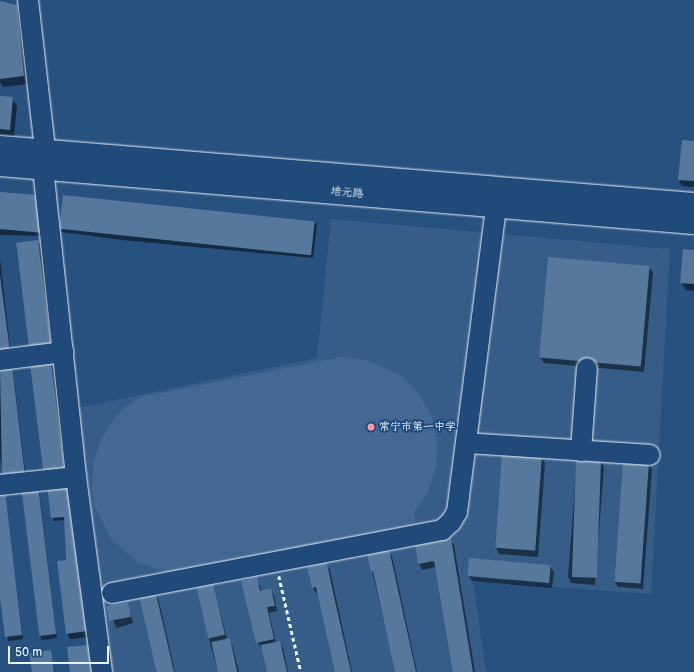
<!DOCTYPE html>
<meta charset="utf-8">
<style>
body{margin:0}
#map{position:relative;width:694px;height:672px;overflow:hidden;background:#27517f;font-family:"Balsamiq Sans","LXGW WenKai TC",sans-serif}
div>[style]{position:absolute}
.built>*{inset:0;background:#355d88}
.green>*{inset:0;background:#436891}
.shadow>*{inset:0;background:#0007;transform-origin:0 0}
.building>*{inset:0;background:#57789d;transform-origin:0 0}
.path>*{height:2.5px;margin-top:-1.25px;transform-origin:0;background:repeating-linear-gradient(90deg,#e8f1f8 0 4px,transparent 0 7px)}
.roads{filter:drop-shadow(0 0 1px #e8f1f8) drop-shadow(0 0 1px #e8f1f8)}
.minor>*{height:20px;margin:-10px;padding:0 10px;transform-origin:10px;border-radius:10px;background:#1f4a7a}
.major>*{height:22px;margin:-11px;padding:0 11px;transform-origin:11px;border-radius:11px;background:#1f4a7a}
.dots>*{width:11px;height:11px;translate:-50% -50%;box-sizing:border-box;border:2px solid #1f4a7a;border-radius:50%}
span{translate:-50% -50%;white-space:nowrap;text-align:center;line-height:1.15;-webkit-text-stroke:4px #1f4a7a;paint-order:stroke}
.street-label{font-size:11px;color:#e8f1f8}
.poi-label{font-size:11px;color:#e8f1f8}
.left{translate:0 -50%;text-align:left}
.scale{position:absolute;left:8px;top:646px;width:101px;height:18px;box-sizing:border-box;border:2px solid #e8f1f8;border-top:0;padding-left:5px;font-size:12px;line-height:14px;white-space:nowrap;color:#e8f1f8;-webkit-text-stroke:3px #1f4a7a;paint-order:stroke}
</style>
<div id="map">
<div class="built">
<div style="clip-path:polygon(331px 219px,670px 249px,651px 594px,473px 581px,486px 672px,113px 672px,78px 408px,317px 358px)"></div>
</div>
<div class="green">
<div style="clip-path:polygon(342px 357px,368px 360px,402px 376px,420px 395px,432px 417px,437px 442px,436px 468px,428px 492px,414px 513px,416px 527px,175px 575px,139px 563px,111px 539px,94px 505px,92px 491px,93px 463px,102px 437px,118px 414px,128px 405px,140px 397px)"></div>
</div>
<div class="shadow">
<div style="clip-path:polygon(0 2px,16px 6px,20px 14px,27px 84px,3px 87px,0 82px)"></div>
<div style="clip-path:polygon(0 97px,12px 98px,17px 106px,14px 137px,0 136px)"></div>
<div style="clip-path:polygon(694px 142px,694px 187px,682px 186px,679px 180px)"></div>
<div style="clip-path:polygon(0 193px,45px 236px,0 235px)"></div>
<div style="clip-path:polygon(314px 222px,317px 225px,313px 258px,122px 240px,62px 232px,60px 228px)"></div>
<div style="clip-path:polygon(37px 241px,41px 247px,54px 353px,33px 356px)"></div>
<div style="clip-path:polygon(694px 251px,694px 291px,686px 290px,681px 282px)"></div>
<div style="clip-path:polygon(0 259px,11px 354px,0 356px)"></div>
<div style="clip-path:polygon(649px 267px,653px 273px,644px 372px,544px 363px,540px 357px)"></div>
<div style="clip-path:polygon(50px 363px,54px 369px,66px 477px,47px 480px)"></div>
<div style="clip-path:polygon(11px 366px,13px 370px,26px 478px,3px 477px,0 456px,0 368px)"></div>
<div style="clip-path:polygon(503px 454px,541px 457px,545px 463px,538px 557px,499px 554px,496px 548px)"></div>
<div style="clip-path:polygon(577px 460px,600px 461px,604px 467px,595px 585px,571px 583px,568px 577px)"></div>
<div style="clip-path:polygon(649px 464px,652px 470px,643px 589px,618px 587px,615px 582px)"></div>
<div style="clip-path:polygon(69px 485px,90px 637px,70px 639px,67px 633px,65px 520px,54px 521px,52px 518px)"></div>
<div style="clip-path:polygon(22px 488px,39px 490px,57px 638px,42px 640px,40px 636px)"></div>
<div style="clip-path:polygon(4px 492px,23px 639px,8px 641px,0 590px)"></div>
<div style="clip-path:polygon(450px 540px,454px 545px,475px 672px,454px 672px,436px 567px,422px 570px,419px 564px)"></div>
<div style="clip-path:polygon(388px 550px,392px 556px,417px 672px,396px 672px,372px 571px)"></div>
<div style="clip-path:polygon(327px 564px,330px 570px,352px 672px,336px 672px,319px 593px,316px 593px,313px 588px)"></div>
<div style="clip-path:polygon(550px 566px,554px 572px,552px 588px,472px 581px,469px 576px)"></div>
<div style="clip-path:polygon(257px 579px,262px 592px,270px 590px,274px 595px,277px 611px,269px 613px,276px 643px,279px 642px,283px 648px,288px 672px,268px 672px,262px 648px,257px 642px)"></div>
<div style="clip-path:polygon(213px 585px,227px 639px,232px 644px,239px 672px,218px 672px,209px 639px)"></div>
<div style="clip-path:polygon(156px 595px,159px 601px,175px 672px,156px 672px)"></div>
<div style="left:127px;top:603px;width:21px;height:18px;rotate:73deg"></div>
<div style="clip-path:polygon(50px 651px,55px 672px,33px 672px)"></div>
</div>
<div class="building">
<div style="clip-path:polygon(0 1px,17px 5px,24px 76px,0 79px)"></div>
<div style="clip-path:polygon(0 96px,13px 97px,10px 130px,0 129px)"></div>
<div style="clip-path:polygon(682px 140px,694px 141px,694px 181px,678px 180px)"></div>
<div style="clip-path:polygon(0 192px,38px 195px,44px 233px,0 229px)"></div>
<div style="left:63px;top:195px;width:253px;height:34px;rotate:6deg"></div>
<div style="left:38px;top:240px;width:109px;height:22px;rotate:83deg"></div>
<div style="clip-path:polygon(683px 249px,694px 250px,694px 284px,680px 283px)"></div>
<div style="left:548px;top:257px;width:102px;height:101px;rotate:5deg"></div>
<div style="clip-path:polygon(0 275px,10px 351px,0 352px)"></div>
<div style="left:51px;top:362px;width:111px;height:21px;rotate:83deg"></div>
<div style="clip-path:polygon(12px 365px,25px 475px,2px 478px,0 367px)"></div>
<div style="left:502px;top:453px;width:40px;height:95px;rotate:4deg"></div>
<div style="left:576px;top:459px;width:25px;height:118px;rotate:2deg"></div>
<div style="left:623px;top:461px;width:26px;height:121px;rotate:4deg"></div>
<div style="clip-path:polygon(69px 484px,87px 631px,66px 634px,57px 561px,66px 560px,64px 517px,51px 518px,47px 486px)"></div>
<div style="left:38px;top:485px;width:150px;height:17px;rotate:83deg"></div>
<div style="clip-path:polygon(5px 491px,22px 635px,5px 637px,0 598px,0 492px)"></div>
<div style="clip-path:polygon(451px 538px,473px 672px,453px 672px,434px 561px,418px 564px,415px 545px)"></div>
<div style="clip-path:polygon(389px 549px,416px 672px,395px 672px,373px 571px,371px 572px,367px 554px)"></div>
<div style="left:469px;top:558px;width:82px;height:18px;rotate:5deg"></div>
<div style="clip-path:polygon(327px 563px,331px 583px,351px 672px,335px 672px,316px 587px,312px 588px,307px 567px)"></div>
<div style="clip-path:polygon(257px 577px,260px 591px,271px 588px,275px 606px,267px 607px,274px 639px,256px 643px,241px 581px)"></div>
<div style="left:213px;top:583px;width:53px;height:17px;rotate:77deg"></div>
<div style="left:156px;top:594px;width:80px;height:17px;rotate:77deg"></div>
<div style="left:128px;top:602px;width:15px;height:22px;rotate:79deg"></div>
<div style="left:230px;top:638px;width:35px;height:19px;rotate:78deg"></div>
<div style="clip-path:polygon(280px 641px,287px 672px,267px 672px,261px 645px)"></div>
<div style="clip-path:polygon(89px 645px,93px 672px,70px 672px,67px 647px)"></div>
<div style="clip-path:polygon(51px 650px,54px 672px,32px 672px,29px 653px)"></div>
</div>
<div class="path">
<div style="left:279px;top:576px;width:98px;rotate:77.1deg"></div>
</div>
<div class="roads">
<div class="minor">
<div style="left:28px;top:0;width:151px;rotate:83.5deg"></div>
<div style="left:43px;top:168px;width:311px;rotate:83.9deg"></div>
<div style="left:76px;top:477px;width:197px;rotate:82.4deg"></div>
<div style="left:0;top:360px;width:64px;rotate:-7.2deg"></div>
<div style="left:466px;top:443px;width:184px;rotate:3.7deg"></div>
<div style="left:581px;top:451px;width:83px;rotate:-85.9deg"></div>
<div style="left:0;top:485px;width:76px;rotate:-6deg"></div>
<div style="left:112px;top:593px;width:336px;rotate:-10.8deg"></div>
<div style="left:442px;top:530px;width:12px;rotate:-42deg"></div>
<div style="left:451px;top:522px;width:12px;rotate:-59deg"></div>
<div style="left:457px;top:512px;width:308px;rotate:-82.7deg"></div>
</div>
<div class="major">
<div style="left:0;top:147px;width:696px;rotate:4.7deg"></div>
<div style="left:0;top:165px;width:696px;rotate:4.78deg"></div>
</div>
</div>
<div class="dots">
<div style="left:371px;top:427px;background:#ff9aa2"></div>
</div>
<div class="street-label">
<span style="left:347px;top:193px;rotate:5deg">培元路</span>
</div>
<div class="poi-label">
<span class="left" style="left:379px;top:427px">常宁市第一中学</span>
</div>
<div class="scale">50 m</div>
</div>
